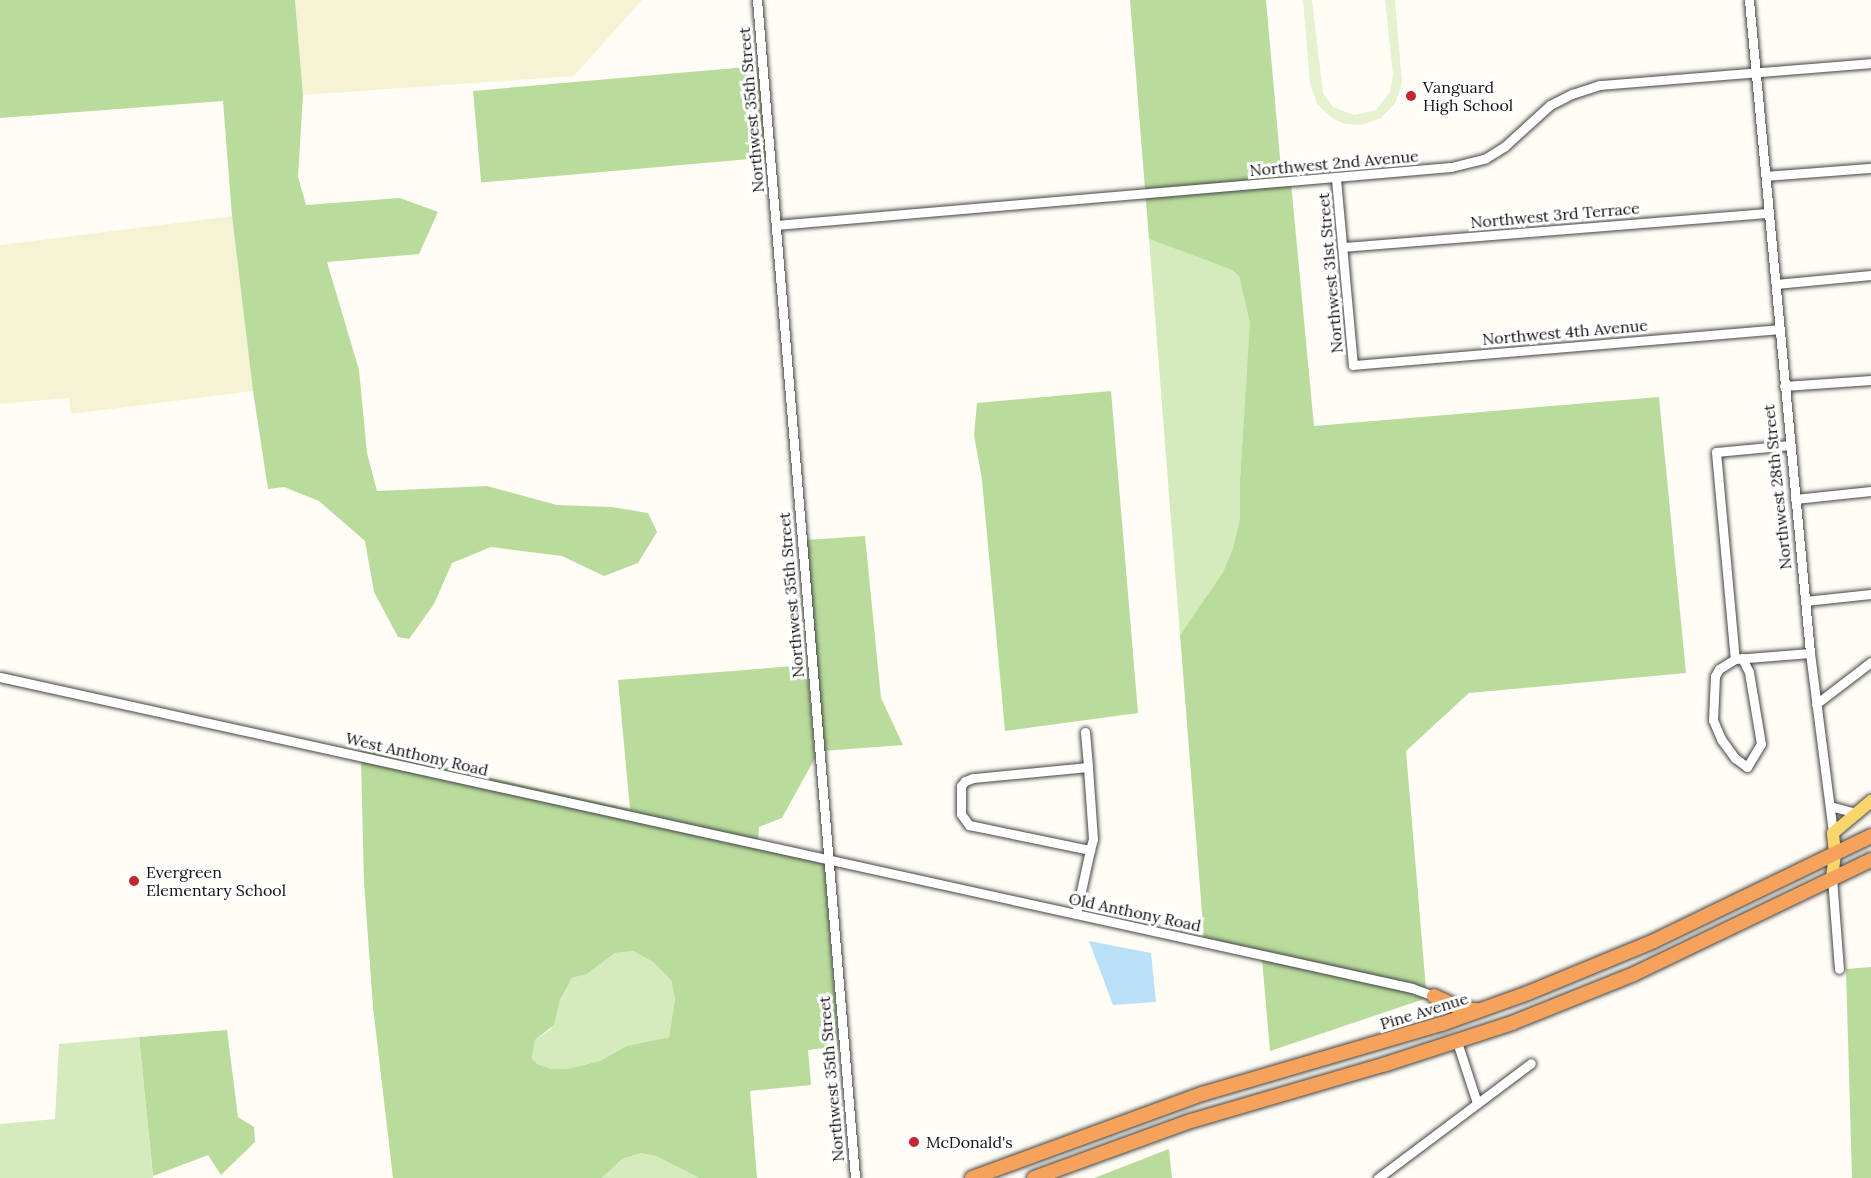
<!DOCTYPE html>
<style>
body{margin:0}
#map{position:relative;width:1871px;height:1178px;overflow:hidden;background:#fffdf5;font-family:Lora,serif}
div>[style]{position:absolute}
.farmland>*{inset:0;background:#f6f3d4}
.green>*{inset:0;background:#d5ebbd}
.forest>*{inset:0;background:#b9dc9c;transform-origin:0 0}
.pitch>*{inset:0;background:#e6f2cf}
.water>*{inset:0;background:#b9e0f7}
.roads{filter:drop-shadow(0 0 2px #444) drop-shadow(0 0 2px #444)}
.minor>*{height:9px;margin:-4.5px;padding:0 4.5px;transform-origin:4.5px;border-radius:4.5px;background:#fff}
.major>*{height:12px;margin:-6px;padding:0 6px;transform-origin:6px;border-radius:6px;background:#f9d66b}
.highway>*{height:14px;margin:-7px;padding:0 7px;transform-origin:7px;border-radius:7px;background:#f5a25d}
.dots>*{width:16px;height:16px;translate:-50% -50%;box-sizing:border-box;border:3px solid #fff;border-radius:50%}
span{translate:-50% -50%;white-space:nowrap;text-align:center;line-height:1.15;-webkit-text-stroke:6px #fff;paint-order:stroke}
.poi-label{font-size:16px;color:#111}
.left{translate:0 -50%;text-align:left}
.street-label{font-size:16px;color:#111}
</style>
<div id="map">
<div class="farmland">
<div style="clip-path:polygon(295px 0,642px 0,574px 76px,303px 95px)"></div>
<div style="clip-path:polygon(232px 216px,253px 391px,71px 414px,69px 398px,0 404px,0 245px)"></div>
</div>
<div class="green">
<div style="clip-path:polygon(1149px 239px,1232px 270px,1239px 276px,1251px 323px,1240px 479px,1240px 518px,1233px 548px,1223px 572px,1180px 635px)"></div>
<div style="clip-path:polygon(633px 951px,653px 962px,671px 980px,675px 999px,669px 1037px,628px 1046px,600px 1061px,567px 1069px,552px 1069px,537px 1064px,532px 1058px,535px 1040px,551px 1029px,560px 1000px,572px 978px,587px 974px,615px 953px)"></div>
<div style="clip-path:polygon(139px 1037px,153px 1178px,0 1178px,0 1124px,55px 1119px,59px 1044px)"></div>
<div style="clip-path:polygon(641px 1153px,656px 1156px,699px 1178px,602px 1178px,622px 1159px)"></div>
</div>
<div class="forest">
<div style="clip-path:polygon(0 0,295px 0,303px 95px,298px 177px,306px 205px,400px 198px,438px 212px,419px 254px,327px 262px,359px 370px,367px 453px,377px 491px,487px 486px,557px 505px,612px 507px,648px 513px,657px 532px,638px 563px,604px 576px,562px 556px,491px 547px,452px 563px,434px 604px,409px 639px,398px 637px,374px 592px,365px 541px,319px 501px,284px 487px,268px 489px,253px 391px,232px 216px,223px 101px,0 118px)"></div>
<div style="clip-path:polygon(1130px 0,1266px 0,1281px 169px,1290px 172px,1314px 426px,1659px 397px,1686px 673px,1469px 693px,1406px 751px,1426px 989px,1204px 938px,1180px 635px,1223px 572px,1233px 548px,1240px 518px,1240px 479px,1250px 323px,1239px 276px,1232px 270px,1149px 239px)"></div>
<div style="left:758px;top:66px;width:92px;height:286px;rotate:85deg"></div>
<div style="clip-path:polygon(1111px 391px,1138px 713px,1005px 731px,982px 480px,974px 435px,977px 403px)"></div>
<div style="clip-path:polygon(865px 536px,881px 698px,903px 745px,823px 751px,806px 540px)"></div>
<div style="clip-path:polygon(807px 665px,815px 758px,782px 818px,759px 827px,758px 840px,361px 753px,360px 749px,630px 809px,618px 680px)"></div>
<div style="clip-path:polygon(evenodd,361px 761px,824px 862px,839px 1046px,808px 1050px,811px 1085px,750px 1091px,757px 1178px,699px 1178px,656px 1156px,641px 1153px,622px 1159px,602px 1178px,393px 1178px,373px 1007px,364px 882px,361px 761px,633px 951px,653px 962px,671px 980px,675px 999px,669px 1037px,627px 1046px,600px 1061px,567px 1069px,552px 1069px,537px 1064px,532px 1058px,535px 1040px,554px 1025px,560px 1000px,572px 978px,587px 974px,615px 953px,633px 951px)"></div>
<div style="clip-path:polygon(1262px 959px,1411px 992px,1427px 998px,1270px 1051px)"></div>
<div style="clip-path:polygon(1871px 967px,1871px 1178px,1852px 1178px,1846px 969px)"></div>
<div style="clip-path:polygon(227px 1030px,238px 1117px,254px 1127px,255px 1142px,221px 1175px,208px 1155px,153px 1176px,139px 1037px)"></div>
<div style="clip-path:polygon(1169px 1149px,1172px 1178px,1094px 1178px)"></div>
</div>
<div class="pitch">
<div style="clip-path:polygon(1303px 0,1312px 0,1323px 93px,1333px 107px,1354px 115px,1376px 110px,1390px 92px,1393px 75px,1385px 0,1395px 0,1402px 82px,1396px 102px,1381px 118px,1361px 125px,1346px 124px,1333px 119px,1317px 104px,1310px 83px)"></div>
</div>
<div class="water">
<div style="clip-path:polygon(1089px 941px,1151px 953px,1156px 1002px,1113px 1005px)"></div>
</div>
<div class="roads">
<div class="minor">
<div style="left:757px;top:0;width:1182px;rotate:85.24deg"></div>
<div style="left:1749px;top:0;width:656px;rotate:84.66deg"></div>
<div style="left:1810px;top:653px;width:181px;rotate:82.7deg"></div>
<div style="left:1766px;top:176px;width:105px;rotate:-4.4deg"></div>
<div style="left:1336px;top:179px;width:187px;rotate:84.8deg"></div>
<div style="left:1353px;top:365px;width:428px;rotate:-4.8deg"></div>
<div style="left:776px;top:225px;width:677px;rotate:-4.91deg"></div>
<div style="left:1451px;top:167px;width:36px;rotate:-14deg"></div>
<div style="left:1486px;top:158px;width:22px;rotate:-32deg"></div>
<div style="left:1505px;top:146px;width:61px;rotate:-42.3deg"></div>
<div style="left:1550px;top:105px;width:25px;rotate:-27deg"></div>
<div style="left:1572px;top:94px;width:29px;rotate:-18deg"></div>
<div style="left:1600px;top:85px;width:272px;rotate:-4.6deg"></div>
<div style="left:1343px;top:247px;width:427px;rotate:-4.6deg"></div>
<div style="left:1776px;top:284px;width:95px;rotate:-5.4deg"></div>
<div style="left:1784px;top:386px;width:87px;rotate:-3.9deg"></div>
<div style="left:1790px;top:445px;width:74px;rotate:174.6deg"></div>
<div style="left:1716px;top:452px;width:208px;rotate:84.8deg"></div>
<div style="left:1735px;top:659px;width:75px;rotate:-4.6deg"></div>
<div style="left:1795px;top:499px;width:76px;rotate:-6deg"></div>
<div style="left:1805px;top:601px;width:66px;rotate:-6.1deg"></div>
<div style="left:1735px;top:659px;width:19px;rotate:148deg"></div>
<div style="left:1719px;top:669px;width:8px;rotate:120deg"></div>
<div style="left:1715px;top:676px;width:44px;rotate:92.6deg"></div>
<div style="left:1713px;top:720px;width:21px;rotate:67deg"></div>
<div style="left:1721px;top:739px;width:24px;rotate:54deg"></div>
<div style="left:1735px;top:758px;width:15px;rotate:37deg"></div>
<div style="left:1747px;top:767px;width:27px;rotate:-59deg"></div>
<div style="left:1761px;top:744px;width:73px;rotate:-99.5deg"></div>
<div style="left:1749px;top:672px;width:16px;rotate:-117deg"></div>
<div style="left:0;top:677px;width:1446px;rotate:12.42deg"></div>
<div style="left:1412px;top:988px;width:23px;rotate:20deg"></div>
<div style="left:1816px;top:704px;width:69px;rotate:-37.4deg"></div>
<div style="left:1085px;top:732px;width:35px;rotate:85deg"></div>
<div style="left:1830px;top:806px;width:27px;rotate:15deg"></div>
<div style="left:1832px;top:878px;width:91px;rotate:85.6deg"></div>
<div style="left:1076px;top:914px;width:66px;rotate:-77.7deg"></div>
<div style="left:1090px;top:850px;width:11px;rotate:-75deg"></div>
<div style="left:1093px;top:839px;width:72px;rotate:-94deg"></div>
<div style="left:1088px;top:767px;width:116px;rotate:174.5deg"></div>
<div style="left:973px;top:778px;width:9px;rotate:159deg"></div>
<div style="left:965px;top:781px;width:6px;rotate:129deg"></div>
<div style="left:961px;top:786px;width:28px;rotate:90deg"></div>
<div style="left:961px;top:814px;width:14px;rotate:54deg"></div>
<div style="left:969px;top:825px;width:124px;rotate:11.7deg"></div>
<div style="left:1457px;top:1042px;width:64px;rotate:71.8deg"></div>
<div style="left:1378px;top:1178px;width:191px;rotate:-36.9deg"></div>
</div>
<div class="major">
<div style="left:1832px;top:878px;width:25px;rotate:-83deg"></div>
<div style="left:1835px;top:853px;width:20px;rotate:-96deg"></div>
<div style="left:1833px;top:833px;width:50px;rotate:-40.1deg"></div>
</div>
<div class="highway">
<div style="left:1434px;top:996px;width:31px;rotate:25deg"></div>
<div style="left:1462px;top:1009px;width:16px;rotate:4deg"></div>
<div style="left:972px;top:1178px;width:245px;rotate:-20.1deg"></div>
<div style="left:1202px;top:1094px;width:250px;rotate:-16.3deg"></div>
<div style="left:1442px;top:1024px;width:91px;rotate:-19.8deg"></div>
<div style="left:1528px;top:993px;width:136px;rotate:-22.4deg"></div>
<div style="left:1654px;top:941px;width:241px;rotate:-25.8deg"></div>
<div style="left:1034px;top:1178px;width:167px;rotate:-20deg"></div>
<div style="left:1191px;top:1121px;width:200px;rotate:-16.3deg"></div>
<div style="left:1383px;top:1065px;width:136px;rotate:-18deg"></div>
<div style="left:1512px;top:1023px;width:131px;rotate:-21.9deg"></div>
<div style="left:1634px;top:974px;width:263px;rotate:-25.7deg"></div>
</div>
</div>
<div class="dots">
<div style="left:1411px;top:96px;background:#c4262e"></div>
<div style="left:134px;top:881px;background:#c4262e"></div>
<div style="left:914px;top:1142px;background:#c4262e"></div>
</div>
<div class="poi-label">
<span class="left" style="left:1423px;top:96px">Vanguard<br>High School</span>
<span class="left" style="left:146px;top:881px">Evergreen<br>Elementary School</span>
<span class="left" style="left:926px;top:1142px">McDonald's</span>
</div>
<div class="street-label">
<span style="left:751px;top:110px;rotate:-95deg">Northwest 35th Street</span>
<span style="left:1334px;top:163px;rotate:-5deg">Northwest 2nd Avenue</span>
<span style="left:1555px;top:215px;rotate:-5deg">Northwest 3rd Terrace</span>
<span style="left:1330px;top:273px;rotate:-95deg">Northwest 31st Street</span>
<span style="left:1565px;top:332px;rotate:-5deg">Northwest 4th Avenue</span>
<span style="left:1777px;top:487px;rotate:-96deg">Northwest 28th Street</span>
<span style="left:791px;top:595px;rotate:-95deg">Northwest 35th Street</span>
<span style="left:417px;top:754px;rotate:13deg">West Anthony Road</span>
<span style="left:1135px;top:912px;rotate:12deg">Old Anthony Road</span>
<span style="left:1424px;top:1011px;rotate:-17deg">Pine Avenue</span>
<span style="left:831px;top:1079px;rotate:-95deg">Northwest 35th Street</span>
</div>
</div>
